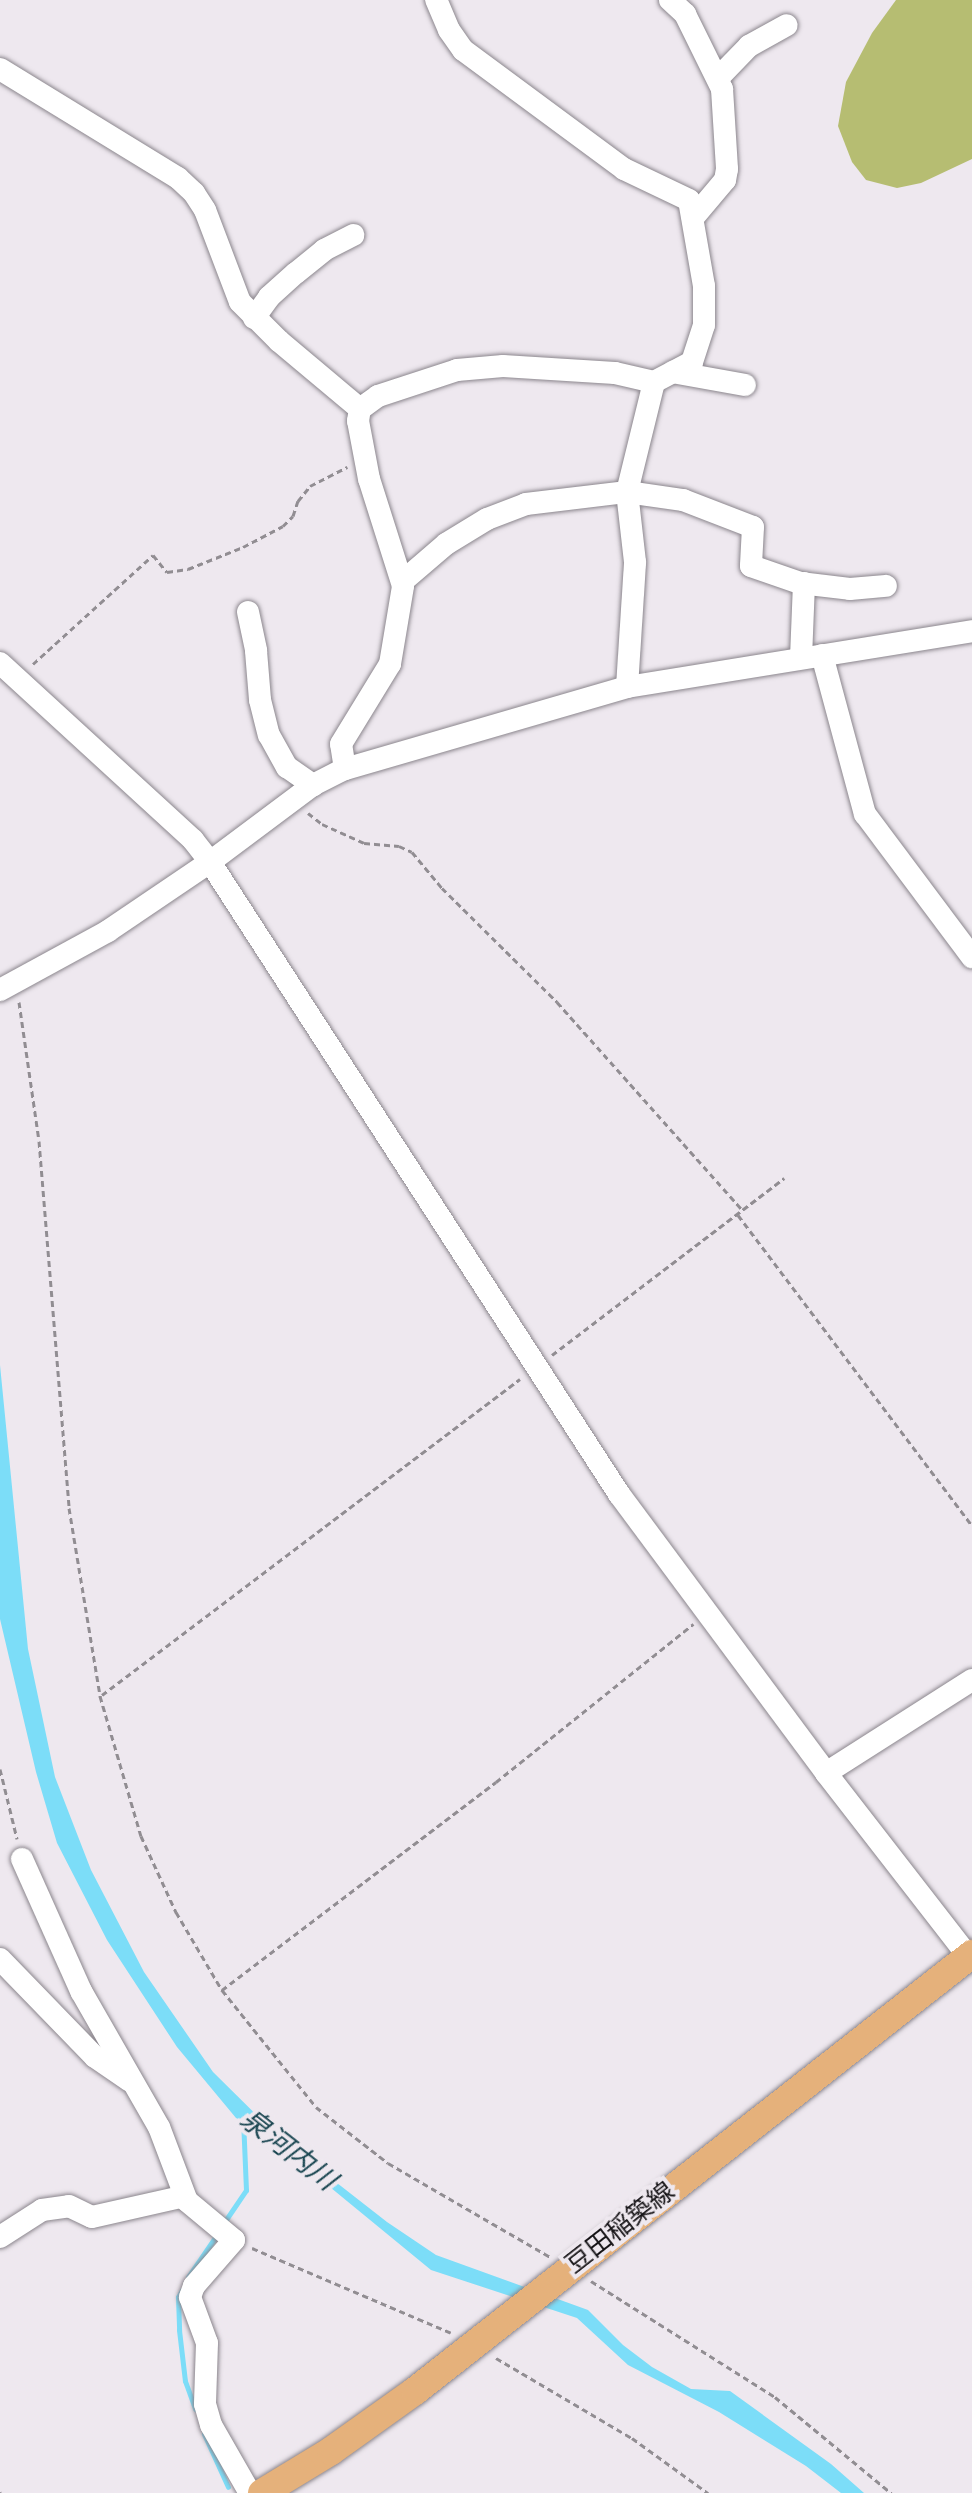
<!DOCTYPE html>
<meta charset="utf-8">
<style>
body{margin:0}
#map{position:relative;width:972px;height:2493px;overflow:hidden;background:#eee8ef;font-family:Montserrat,"Noto Sans JP",sans-serif}
div>[style]{position:absolute}
.forest>*{inset:0;background:#b6bd72}
.water>*{inset:0;background:#7cddf8}
.stream>*{height:5px;margin:-2.5px;padding:0 2.5px;transform-origin:2.5px;border-radius:2.5px;background:#7cddf8}
.path>*{height:3px;margin-top:-1.5px;transform-origin:0;background:repeating-linear-gradient(90deg,#918d92 0 6px,transparent 0 10px)}
.roads{filter:drop-shadow(0 0 2px #8b868d) drop-shadow(0 0 2px #8b868d)}
.minor>*{height:22px;margin:-11px;padding:0 11px;transform-origin:11px;border-radius:11px;background:#fff}
.major>*{height:28px;margin:-14px;padding:0 14px;transform-origin:14px;border-radius:14px;background:#e5b17b}
span{translate:-50% -50%;white-space:nowrap;text-align:center;line-height:1.15;-webkit-text-stroke:8px #eee8ef;paint-order:stroke}
.street-label{font-size:26px;color:#161417}
.water-label{font-size:28px;color:#1a4651;font-style:italic}
</style>
<div id="map">
<div class="forest">
<div style="clip-path:polygon(896px 0,972px 0,972px 159px,921px 183px,897px 188px,866px 180px,852px 162px,838px 126px,846px 82px,872px 33px)"></div>
</div>
<div class="water">
<div style="clip-path:polygon(0 1365px,28px 1649px,55px 1777px,91px 1870px,144px 1972px,213px 2072px,282px 2140px,387px 2222px,436px 2255px,588px 2310px,623px 2345px,652px 2367px,691px 2389px,730px 2391px,831px 2464px,864px 2493px,841px 2493px,806px 2466px,719px 2412px,628px 2365px,577px 2318px,431px 2270px,258px 2128px,236px 2118px,177px 2047px,107px 1940px,57px 1843px,36px 1772px,0 1619px)"></div>
</div>
<div class="stream">
<div style="left:223px;top:2224px;width:41px;rotate:-55.9deg"></div>
<div style="left:246px;top:2190px;width:73px;rotate:-92.4deg"></div>
<div style="left:188px;top:2277px;width:53px;rotate:-55.7deg"></div>
<div style="left:182px;top:2290px;width:8px;rotate:120deg"></div>
<div style="left:178px;top:2297px;width:33px;rotate:88deg"></div>
<div style="left:179px;top:2330px;width:51px;rotate:83.3deg"></div>
<div style="left:185px;top:2381px;width:30px;rotate:70deg"></div>
<div style="left:204px;top:2434px;width:58px;rotate:65.6deg"></div>
</div>
<div class="path">
<div style="left:33px;top:664px;width:162px;rotate:-42.2deg"></div>
<div style="left:153px;top:555px;width:22px;rotate:51deg"></div>
<div style="left:167px;top:572px;width:21px;rotate:-8deg"></div>
<div style="left:188px;top:569px;width:59px;rotate:-21.8deg"></div>
<div style="left:243px;top:547px;width:45px;rotate:-27.7deg"></div>
<div style="left:283px;top:526px;width:14px;rotate:-45deg"></div>
<div style="left:293px;top:516px;width:16px;rotate:-72deg"></div>
<div style="left:298px;top:501px;width:19px;rotate:-51deg"></div>
<div style="left:310px;top:486px;width:42px;rotate:-27.2deg"></div>
<div style="left:308px;top:813px;width:18px;rotate:38deg"></div>
<div style="left:322px;top:824px;width:46px;rotate:24.3deg"></div>
<div style="left:364px;top:843px;width:35px;rotate:5deg"></div>
<div style="left:399px;top:846px;width:14px;rotate:25deg"></div>
<div style="left:412px;top:852px;width:47px;rotate:50.2deg"></div>
<div style="left:442px;top:888px;width:162px;rotate:44.7deg"></div>
<div style="left:557px;top:1002px;width:278px;rotate:48.3deg"></div>
<div style="left:19px;top:1002px;width:140px;rotate:81.8deg"></div>
<div style="left:39px;top:1141px;width:368px;rotate:85.3deg"></div>
<div style="left:69px;top:1508px;width:191px;rotate:80.6deg"></div>
<div style="left:100px;top:1696px;width:146px;rotate:73.7deg"></div>
<div style="left:141px;top:1836px;width:84px;rotate:65.3deg"></div>
<div style="left:176px;top:1912px;width:91px;rotate:59.5deg"></div>
<div style="left:222px;top:1990px;width:150px;rotate:51.2deg"></div>
<div style="left:316px;top:2107px;width:91px;rotate:37.9deg"></div>
<div style="left:388px;top:2163px;width:187px;rotate:30.1deg"></div>
<div style="left:738px;top:1215px;width:388px;rotate:53deg"></div>
<div style="left:552px;top:1355px;width:292px;rotate:-37.3deg"></div>
<div style="left:102px;top:1695px;width:524px;rotate:-37.09deg"></div>
<div style="left:0;top:1769px;width:72px;rotate:76.3deg"></div>
<div style="left:222px;top:1990px;width:344px;rotate:-37.2deg"></div>
<div style="left:496px;top:1782px;width:253px;rotate:-38.7deg"></div>
<div style="left:252px;top:2248px;width:216px;rotate:23.1deg"></div>
<div style="left:591px;top:2281px;width:218px;rotate:32.2deg"></div>
<div style="left:775px;top:2397px;width:151px;rotate:39.6deg"></div>
<div style="left:496px;top:2358px;width:158px;rotate:30.5deg"></div>
<div style="left:632px;top:2438px;width:94px;rotate:35.9deg"></div>
<div style="left:0;top:2492px;width:1px;rotate:45deg"></div>
</div>
<div class="roads">
<div class="minor">
<div style="left:670px;top:0;width:21px;rotate:43deg"></div>
<div style="left:685px;top:14px;width:84px;rotate:63.7deg"></div>
<div style="left:722px;top:89px;width:80px;rotate:86.4deg"></div>
<div style="left:727px;top:169px;width:11px;rotate:100deg"></div>
<div style="left:725px;top:180px;width:50px;rotate:130.1deg"></div>
<div style="left:0;top:69px;width:209px;rotate:31.5deg"></div>
<div style="left:178px;top:178px;width:22px;rotate:43deg"></div>
<div style="left:194px;top:193px;width:20px;rotate:57deg"></div>
<div style="left:205px;top:210px;width:98px;rotate:69.2deg"></div>
<div style="left:240px;top:302px;width:55px;rotate:45deg"></div>
<div style="left:279px;top:341px;width:106px;rotate:40deg"></div>
<div style="left:719px;top:77px;width:43px;rotate:-45.9deg"></div>
<div style="left:749px;top:46px;width:43px;rotate:-28.9deg"></div>
<div style="left:254px;top:318px;width:26px;rotate:-54deg"></div>
<div style="left:269px;top:297px;width:36px;rotate:-42deg"></div>
<div style="left:296px;top:273px;width:36px;rotate:-39deg"></div>
<div style="left:324px;top:250px;width:33px;rotate:-27deg"></div>
<div style="left:673px;top:372px;width:73px;rotate:10.2deg"></div>
<div style="left:403px;top:581px;width:57px;rotate:-40.7deg"></div>
<div style="left:446px;top:544px;width:48px;rotate:-31.4deg"></div>
<div style="left:487px;top:519px;width:42px;rotate:-21deg"></div>
<div style="left:526px;top:504px;width:102px;rotate:-6.8deg"></div>
<div style="left:627px;top:492px;width:57px;rotate:8.1deg"></div>
<div style="left:683px;top:500px;width:75px;rotate:21.1deg"></div>
<div style="left:753px;top:527px;width:39px;rotate:93deg"></div>
<div style="left:751px;top:566px;width:52px;rotate:19.1deg"></div>
<div style="left:800px;top:583px;width:50px;rotate:6.8deg"></div>
<div style="left:850px;top:589px;width:36px;rotate:-5deg"></div>
<div style="left:248px;top:612px;width:40px;rotate:78deg"></div>
<div style="left:256px;top:651px;width:49px;rotate:85.3deg"></div>
<div style="left:260px;top:700px;width:36px;rotate:76deg"></div>
<div style="left:269px;top:735px;width:37px;rotate:61deg"></div>
<div style="left:287px;top:767px;width:32px;rotate:35deg"></div>
<div style="left:822px;top:655px;width:165px;rotate:74.9deg"></div>
<div style="left:865px;top:814px;width:179px;rotate:53.2deg"></div>
<div style="left:801px;top:658px;width:75px;rotate:-87.7deg"></div>
<div style="left:0;top:663px;width:262px;rotate:42.5deg"></div>
<div style="left:193px;top:840px;width:28px;rotate:52deg"></div>
<div style="left:210px;top:862px;width:753px;rotate:57.09deg"></div>
<div style="left:619px;top:1494px;width:347px;rotate:53.4deg"></div>
<div style="left:826px;top:1773px;width:238px;rotate:52.2deg"></div>
<div style="left:627px;top:687px;width:125px;rotate:-86.3deg"></div>
<div style="left:635px;top:562px;width:70px;rotate:-96.5deg"></div>
<div style="left:627px;top:492px;width:113px;rotate:-76.2deg"></div>
<div style="left:345px;top:769px;width:25px;rotate:-99deg"></div>
<div style="left:341px;top:744px;width:94px;rotate:-58.5deg"></div>
<div style="left:390px;top:664px;width:79px;rotate:-80.5deg"></div>
<div style="left:403px;top:586px;width:112px;rotate:-107.6deg"></div>
<div style="left:369px;top:479px;width:59px;rotate:-100.7deg"></div>
<div style="left:358px;top:421px;width:12px;rotate:-81deg"></div>
<div style="left:360px;top:409px;width:22px;rotate:-36deg"></div>
<div style="left:378px;top:396px;width:83px;rotate:-18.2deg"></div>
<div style="left:457px;top:370px;width:46px;rotate:-5deg"></div>
<div style="left:503px;top:366px;width:112px;rotate:3.6deg"></div>
<div style="left:615px;top:373px;width:40px;rotate:13deg"></div>
<div style="left:654px;top:382px;width:43px;rotate:-27.8deg"></div>
<div style="left:692px;top:362px;width:39px;rotate:-72deg"></div>
<div style="left:704px;top:325px;width:39px;rotate:-90deg"></div>
<div style="left:704px;top:286px;width:87px;rotate:-99.9deg"></div>
<div style="left:689px;top:200px;width:72px;rotate:-154.5deg"></div>
<div style="left:624px;top:169px;width:200px;rotate:-143.5deg"></div>
<div style="left:463px;top:50px;width:24px;rotate:-125deg"></div>
<div style="left:449px;top:30px;width:33px;rotate:-113deg"></div>
<div style="left:0;top:990px;width:123px;rotate:-28.6deg"></div>
<div style="left:108px;top:931px;width:123px;rotate:-34.1deg"></div>
<div style="left:210px;top:862px;width:129px;rotate:-36.8deg"></div>
<div style="left:313px;top:785px;width:36px;rotate:-27deg"></div>
<div style="left:345px;top:769px;width:294px;rotate:-16.2deg"></div>
<div style="left:627px;top:687px;width:350px;rotate:-9.2deg"></div>
<div style="left:826px;top:1773px;width:173px;rotate:-32.5deg"></div>
<div style="left:22px;top:1859px;width:145px;rotate:65.9deg"></div>
<div style="left:81px;top:1991px;width:157px;rotate:60.2deg"></div>
<div style="left:159px;top:2127px;width:79px;rotate:69.3deg"></div>
<div style="left:187px;top:2201px;width:61px;rotate:39.7deg"></div>
<div style="left:234px;top:2240px;width:61px;rotate:131deg"></div>
<div style="left:194px;top:2286px;width:12px;rotate:110deg"></div>
<div style="left:190px;top:2297px;width:49px;rotate:69.7deg"></div>
<div style="left:207px;top:2343px;width:61px;rotate:91.9deg"></div>
<div style="left:205px;top:2404px;width:22px;rotate:74deg"></div>
<div style="left:211px;top:2425px;width:78px;rotate:60.2deg"></div>
<div style="left:0;top:1959px;width:136px;rotate:45.9deg"></div>
<div style="left:95px;top:2057px;width:42px;rotate:34.4deg"></div>
<div style="left:0;top:2237px;width:50px;rotate:-32.7deg"></div>
<div style="left:42px;top:2210px;width:27px;rotate:-8deg"></div>
<div style="left:69px;top:2206px;width:25px;rotate:26deg"></div>
<div style="left:92px;top:2217px;width:95px;rotate:-12.7deg"></div>
</div>
<div class="major">
<div style="left:262px;top:2493px;width:81px;rotate:-31.3deg"></div>
<div style="left:331px;top:2451px;width:103px;rotate:-35.5deg"></div>
<div style="left:415px;top:2391px;width:708px;rotate:-38.12deg"></div>
</div>
</div>
<div class="street-label">
<span style="left:620px;top:2228px;rotate:-38deg">豆田稲築線</span>
</div>
<div class="water-label">
<span style="left:289px;top:2149px;rotate:38deg">泉河内川</span>
</div>
</div>
